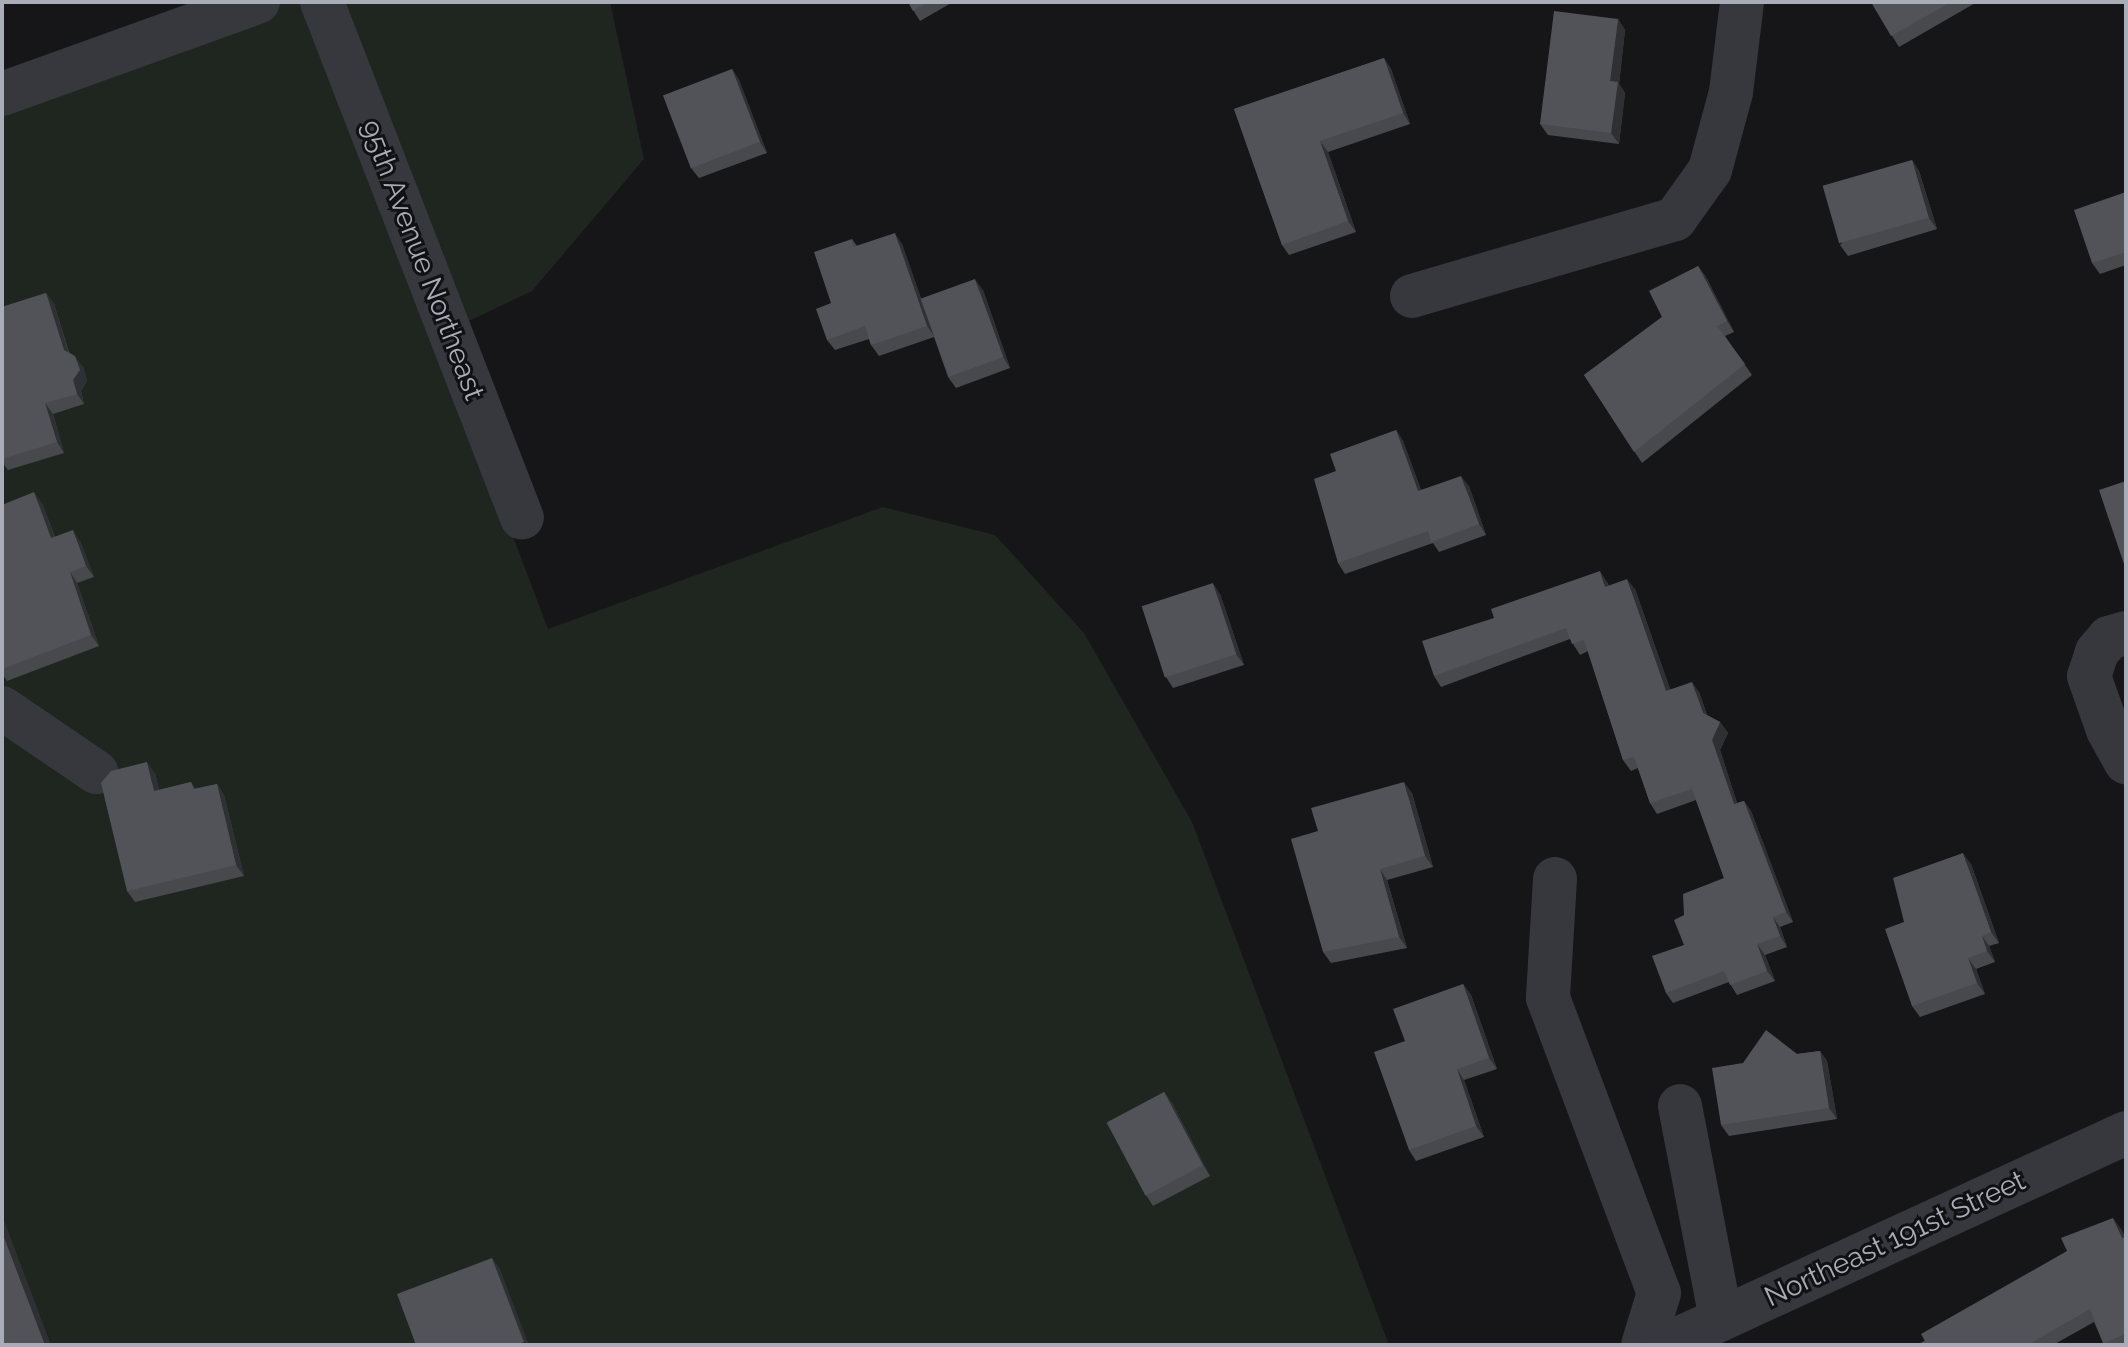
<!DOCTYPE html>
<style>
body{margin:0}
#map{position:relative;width:2128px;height:1347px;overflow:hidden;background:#161618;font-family:Raleway,sans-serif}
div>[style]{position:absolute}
.green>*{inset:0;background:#1e261f}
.minor>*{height:44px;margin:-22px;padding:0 22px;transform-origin:22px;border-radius:22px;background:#37383d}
.wall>*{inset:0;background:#47494d}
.shaded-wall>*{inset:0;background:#2f3033}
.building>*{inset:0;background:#525359;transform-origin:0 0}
span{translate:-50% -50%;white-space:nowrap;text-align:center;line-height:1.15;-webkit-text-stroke:6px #111113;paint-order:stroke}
.street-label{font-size:28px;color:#a8adb8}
.frame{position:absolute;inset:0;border:4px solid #a8adb8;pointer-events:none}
</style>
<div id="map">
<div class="green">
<div style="clip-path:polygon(259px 2px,610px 2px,644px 159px,532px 291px,437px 336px,548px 629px,883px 507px,995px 535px,1084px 633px,1192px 822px,1389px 1345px,2px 1345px,2px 94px)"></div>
</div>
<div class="minor">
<div style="left:322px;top:2px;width:553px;rotate:68.81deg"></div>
<div style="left:2px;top:94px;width:272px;rotate:-19.8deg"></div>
<div style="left:1412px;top:296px;width:274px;rotate:-16.3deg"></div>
<div style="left:1675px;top:219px;width:60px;rotate:-54.5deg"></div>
<div style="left:1710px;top:170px;width:81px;rotate:-74.9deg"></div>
<div style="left:1731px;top:92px;width:91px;rotate:-83deg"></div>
<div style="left:2126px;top:633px;width:18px;rotate:164deg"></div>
<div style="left:2109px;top:638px;width:18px;rotate:131deg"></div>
<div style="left:2097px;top:652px;width:25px;rotate:108deg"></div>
<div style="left:2089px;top:676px;width:57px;rotate:70.6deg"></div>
<div style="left:2108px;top:730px;width:37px;rotate:61deg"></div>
<div style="left:2px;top:708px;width:114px;rotate:34.2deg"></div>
<div style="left:1555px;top:879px;width:119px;rotate:93.4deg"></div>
<div style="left:1548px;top:998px;width:315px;rotate:69.4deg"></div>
<div style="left:1659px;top:1293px;width:54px;rotate:107.1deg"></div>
<div style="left:1680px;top:1106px;width:217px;rotate:79.1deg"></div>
<div style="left:1665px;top:1345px;width:507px;rotate:-24.7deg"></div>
</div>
<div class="wall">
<div style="clip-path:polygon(908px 2px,953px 2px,920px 21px)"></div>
<div style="clip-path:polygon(1871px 2px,1977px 2px,1899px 47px)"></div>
<div style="clip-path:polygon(1618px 19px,1625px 30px,1619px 84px,1625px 93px,1619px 144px,1548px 135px,1540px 124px)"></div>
<div style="clip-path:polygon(1384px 58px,1391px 69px,1410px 124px,1328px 152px,1356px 232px,1289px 255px,1282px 245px,1234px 109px)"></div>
<div style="clip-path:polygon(732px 69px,739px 80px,767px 153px,699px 178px,691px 168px)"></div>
<div style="clip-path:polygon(1912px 160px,1919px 171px,1937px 229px,1848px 256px,1840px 245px)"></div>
<div style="clip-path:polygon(2126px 192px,2126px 265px,2100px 274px,2092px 263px)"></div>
<div style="clip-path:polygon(852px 239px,857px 246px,902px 244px,921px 299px,983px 290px,1010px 368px,956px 388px,948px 377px,934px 337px,879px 356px,871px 345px,869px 339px,835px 350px,827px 340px,831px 303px)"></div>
<div style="clip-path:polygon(1698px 266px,1706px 277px,1734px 332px,1725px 336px,1752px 375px,1642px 463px,1584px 375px,1662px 317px)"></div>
<div style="clip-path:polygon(46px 293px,54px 304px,69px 352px,83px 367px,87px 381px,81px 391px,84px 404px,53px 414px,64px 453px,8px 470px,2px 462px,2px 307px)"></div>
<div style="clip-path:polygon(1396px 430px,1403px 441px,1421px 490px,1469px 486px,1486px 535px,1439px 552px,1433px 543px,1345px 574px,1338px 563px,1336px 471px)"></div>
<div style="clip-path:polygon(42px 503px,55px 537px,80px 541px,94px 577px,77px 583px,99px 646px,7px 681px,2px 674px,2px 505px)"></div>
<div style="clip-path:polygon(1607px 582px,1609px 586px,1635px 589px,1670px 689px,1699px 692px,1707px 715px,1720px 722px,1728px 733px,1720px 750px,1737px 803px,1744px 801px,1751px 811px,1793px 922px,1780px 927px,1787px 947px,1765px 955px,1775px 981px,1737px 995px,1729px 982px,1673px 1003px,1666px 993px,1684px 945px,1684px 915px,1724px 878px,1696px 800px,1657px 814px,1650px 803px,1638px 768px,1631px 771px,1623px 760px,1588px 651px,1580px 655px,1570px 639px,1441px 687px,1434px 676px)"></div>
<div style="clip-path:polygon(1220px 594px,1244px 665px,1173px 688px,1166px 677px)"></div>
<div style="clip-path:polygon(155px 773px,159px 790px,191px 782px,195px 789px,217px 784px,224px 795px,244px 876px,135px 902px,127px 891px)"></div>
<div style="clip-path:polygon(1412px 793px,1433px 867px,1387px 880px,1407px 948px,1331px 963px,1323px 952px,1318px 831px)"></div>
<div style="clip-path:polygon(1971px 864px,1999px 943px,1989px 946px,1995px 962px,1976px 969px,1985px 994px,1920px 1017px,1912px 1006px,1904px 922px)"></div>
<div style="clip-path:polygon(1463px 984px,1471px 995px,1497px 1069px,1464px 1080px,1484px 1137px,1416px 1161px,1409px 1150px,1405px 1041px)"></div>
<div style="clip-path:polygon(1820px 1051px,1827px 1061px,1837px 1119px,1729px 1136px,1721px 1125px,1797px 1054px)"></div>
<div style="clip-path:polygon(1164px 1092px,1172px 1103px,1210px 1176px,1153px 1206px,1146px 1195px)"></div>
<div style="clip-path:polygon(2121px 1229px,2125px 1237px,2126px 1237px,2126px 1345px,2104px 1345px,2094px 1322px,2053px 1345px,1917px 1345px)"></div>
</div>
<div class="shaded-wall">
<div style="clip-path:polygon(1618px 19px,1625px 30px,1619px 84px,1625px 93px,1619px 144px,1611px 133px,1610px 81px)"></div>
<div style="clip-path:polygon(1384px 58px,1391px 69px,1410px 124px,1403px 113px)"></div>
<div style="clip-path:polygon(732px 69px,739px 80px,767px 153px,760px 142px)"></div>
<div style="clip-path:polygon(1320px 141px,1328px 152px,1356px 232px,1348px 221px)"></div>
<div style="clip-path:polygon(1912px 160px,1919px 171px,1937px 229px,1929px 218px)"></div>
<div style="clip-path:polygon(895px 233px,902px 244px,935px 337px,927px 326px)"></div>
<div style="clip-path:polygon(1698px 266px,1706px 277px,1734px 332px,1727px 321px)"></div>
<div style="clip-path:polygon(975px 279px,983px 290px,1010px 368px,1003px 357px)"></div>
<div style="clip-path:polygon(46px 293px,54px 304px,71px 361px,64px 350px)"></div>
<div style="clip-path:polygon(75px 356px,83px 367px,87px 381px,81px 391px,84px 404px,77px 394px,73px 380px)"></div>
<div style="clip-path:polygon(45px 403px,53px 414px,64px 453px,57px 442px)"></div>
<div style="clip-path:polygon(1396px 430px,1403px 441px,1425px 502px,1418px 491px)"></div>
<div style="clip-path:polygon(1461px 476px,1469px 486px,1486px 535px,1479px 524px)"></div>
<div style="clip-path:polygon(34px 492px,42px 503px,59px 549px,51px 538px)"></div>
<div style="clip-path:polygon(73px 530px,80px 541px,94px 577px,86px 566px)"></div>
<div style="clip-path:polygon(1600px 571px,1607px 582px,1612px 597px,1605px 587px)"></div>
<div style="clip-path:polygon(70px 572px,77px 583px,99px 646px,91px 635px)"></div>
<div style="clip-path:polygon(1627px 579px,1635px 589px,1674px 701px,1666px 691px)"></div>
<div style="clip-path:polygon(1213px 583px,1220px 594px,1244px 665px,1236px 654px)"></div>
<div style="clip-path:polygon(1692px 682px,1699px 692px,1710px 724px,1703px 713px)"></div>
<div style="clip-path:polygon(1720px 722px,1728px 733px,1720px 750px,1741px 815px,1734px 804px,1712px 740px)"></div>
<div style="clip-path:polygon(147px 762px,155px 773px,162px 802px,154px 791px)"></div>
<div style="clip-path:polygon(1404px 782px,1412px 793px,1433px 867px,1425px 856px)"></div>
<div style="clip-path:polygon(217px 784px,224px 795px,244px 876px,236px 865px)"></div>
<div style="clip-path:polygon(1744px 801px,1751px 811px,1793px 922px,1786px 912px)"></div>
<div style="clip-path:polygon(1963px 853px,1971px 864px,1999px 943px,1991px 932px)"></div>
<div style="clip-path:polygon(1380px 869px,1387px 880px,1407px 948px,1399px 937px)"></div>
<div style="clip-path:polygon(1773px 917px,1780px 927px,1787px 947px,1780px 936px)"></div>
<div style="clip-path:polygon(1982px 936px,1989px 946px,1995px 962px,1987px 951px)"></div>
<div style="clip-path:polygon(1757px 944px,1765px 955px,1775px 981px,1767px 971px)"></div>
<div style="clip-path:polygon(1968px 958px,1976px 969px,1985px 994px,1977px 983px)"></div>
<div style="clip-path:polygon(1463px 984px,1471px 995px,1497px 1069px,1489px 1058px)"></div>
<div style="clip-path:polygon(1820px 1051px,1827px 1061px,1837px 1119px,1829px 1108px)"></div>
<div style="clip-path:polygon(1457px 1069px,1464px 1080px,1484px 1137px,1476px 1126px)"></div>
<div style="clip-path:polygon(1164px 1092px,1172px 1103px,1210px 1176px,1203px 1165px)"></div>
<div style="clip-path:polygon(2px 1215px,51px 1345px,45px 1345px,2px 1232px)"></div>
<div style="clip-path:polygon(2113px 1218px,2121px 1229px,2126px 1241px,2122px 1238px)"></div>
<div style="clip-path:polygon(492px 1258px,500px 1269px,529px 1345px,526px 1345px,524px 1342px)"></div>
</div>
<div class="building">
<div style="clip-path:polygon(908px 2px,928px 2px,913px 11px)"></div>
<div style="clip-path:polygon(1871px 2px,1951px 2px,1891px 36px)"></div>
<div style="clip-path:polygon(1554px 11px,1618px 19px,1610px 81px,1618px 82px,1611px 133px,1540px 124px)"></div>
<div style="clip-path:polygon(1384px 58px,1403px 113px,1320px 141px,1348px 221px,1282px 245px,1234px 109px)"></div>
<div style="left:732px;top:69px;width:78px;height:74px;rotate:69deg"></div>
<div style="left:1912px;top:160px;width:60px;height:93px;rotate:74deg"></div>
<div style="clip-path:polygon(2126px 192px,2126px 252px,2092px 263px,2074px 210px)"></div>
<div style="clip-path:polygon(895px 233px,927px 326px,871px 345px,865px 326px,827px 340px,816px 309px,831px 303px,814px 252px,852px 239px,853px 247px)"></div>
<div style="clip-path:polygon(1698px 266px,1727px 321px,1717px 326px,1745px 364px,1634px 452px,1584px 375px,1662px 317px,1649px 291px)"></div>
<div style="left:975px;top:279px;width:83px;height:58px;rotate:70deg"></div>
<div style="clip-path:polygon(46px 293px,64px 350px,75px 356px,80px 370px,73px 380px,77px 394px,45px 403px,57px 442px,2px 459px,2px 307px)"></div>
<div style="clip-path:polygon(1396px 430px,1418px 491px,1461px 476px,1479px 524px,1431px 542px,1428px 531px,1338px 563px,1314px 479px,1336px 471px,1330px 454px)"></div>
<div style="clip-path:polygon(2126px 481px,2126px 570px,2099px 490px)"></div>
<div style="clip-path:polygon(34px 492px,51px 538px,73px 530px,86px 566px,70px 572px,91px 635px,2px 669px,2px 505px)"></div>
<div style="clip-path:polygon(1600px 571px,1605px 587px,1627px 579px,1666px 691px,1692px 682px,1703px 713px,1720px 722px,1712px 740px,1734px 804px,1744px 801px,1786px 912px,1773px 917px,1780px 936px,1757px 944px,1767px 971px,1730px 985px,1724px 971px,1666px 993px,1652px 956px,1684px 945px,1674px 920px,1684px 915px,1683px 894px,1724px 878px,1692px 789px,1650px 803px,1634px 757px,1623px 760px,1584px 640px,1572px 644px,1566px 628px,1434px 676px,1422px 641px,1494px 618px,1491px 609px)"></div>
<div style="left:1213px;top:583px;width:75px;height:75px;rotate:72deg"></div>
<div style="clip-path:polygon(147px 762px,154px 791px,191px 782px,193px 789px,217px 784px,236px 865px,127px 891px,101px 783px,111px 771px)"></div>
<div style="clip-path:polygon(1404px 782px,1425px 856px,1380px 869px,1399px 937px,1323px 952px,1291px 839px,1318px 831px,1311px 808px)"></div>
<div style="clip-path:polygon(1963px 853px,1991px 932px,1982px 936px,1987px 951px,1968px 958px,1977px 983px,1912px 1006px,1885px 929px,1904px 922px,1893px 878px)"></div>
<div style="clip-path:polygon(1463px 984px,1489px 1058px,1457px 1069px,1476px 1126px,1409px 1150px,1374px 1052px,1405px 1041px,1393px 1009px)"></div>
<div style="clip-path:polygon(1766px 1030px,1797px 1054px,1820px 1051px,1829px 1108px,1721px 1125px,1712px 1068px,1743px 1063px)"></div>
<div style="left:1164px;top:1092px;width:83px;height:65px;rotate:62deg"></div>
<div style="clip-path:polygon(2113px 1218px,2122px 1238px,2126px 1237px,2126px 1334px,2103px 1343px,2090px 1309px,2027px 1345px,1917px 1345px,1925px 1341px,1921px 1334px,2067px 1251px,2061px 1238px)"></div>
<div style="clip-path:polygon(2px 1232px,45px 1345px,2px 1345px)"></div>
<div style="clip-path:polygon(492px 1258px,524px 1342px,517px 1345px,416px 1345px,397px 1294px)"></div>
</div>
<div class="street-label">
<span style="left:422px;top:260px;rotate:69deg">95th Avenue Northeast</span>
<span style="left:1895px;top:1239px;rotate:-25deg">Northeast 191st Street</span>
</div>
<div class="frame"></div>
</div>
